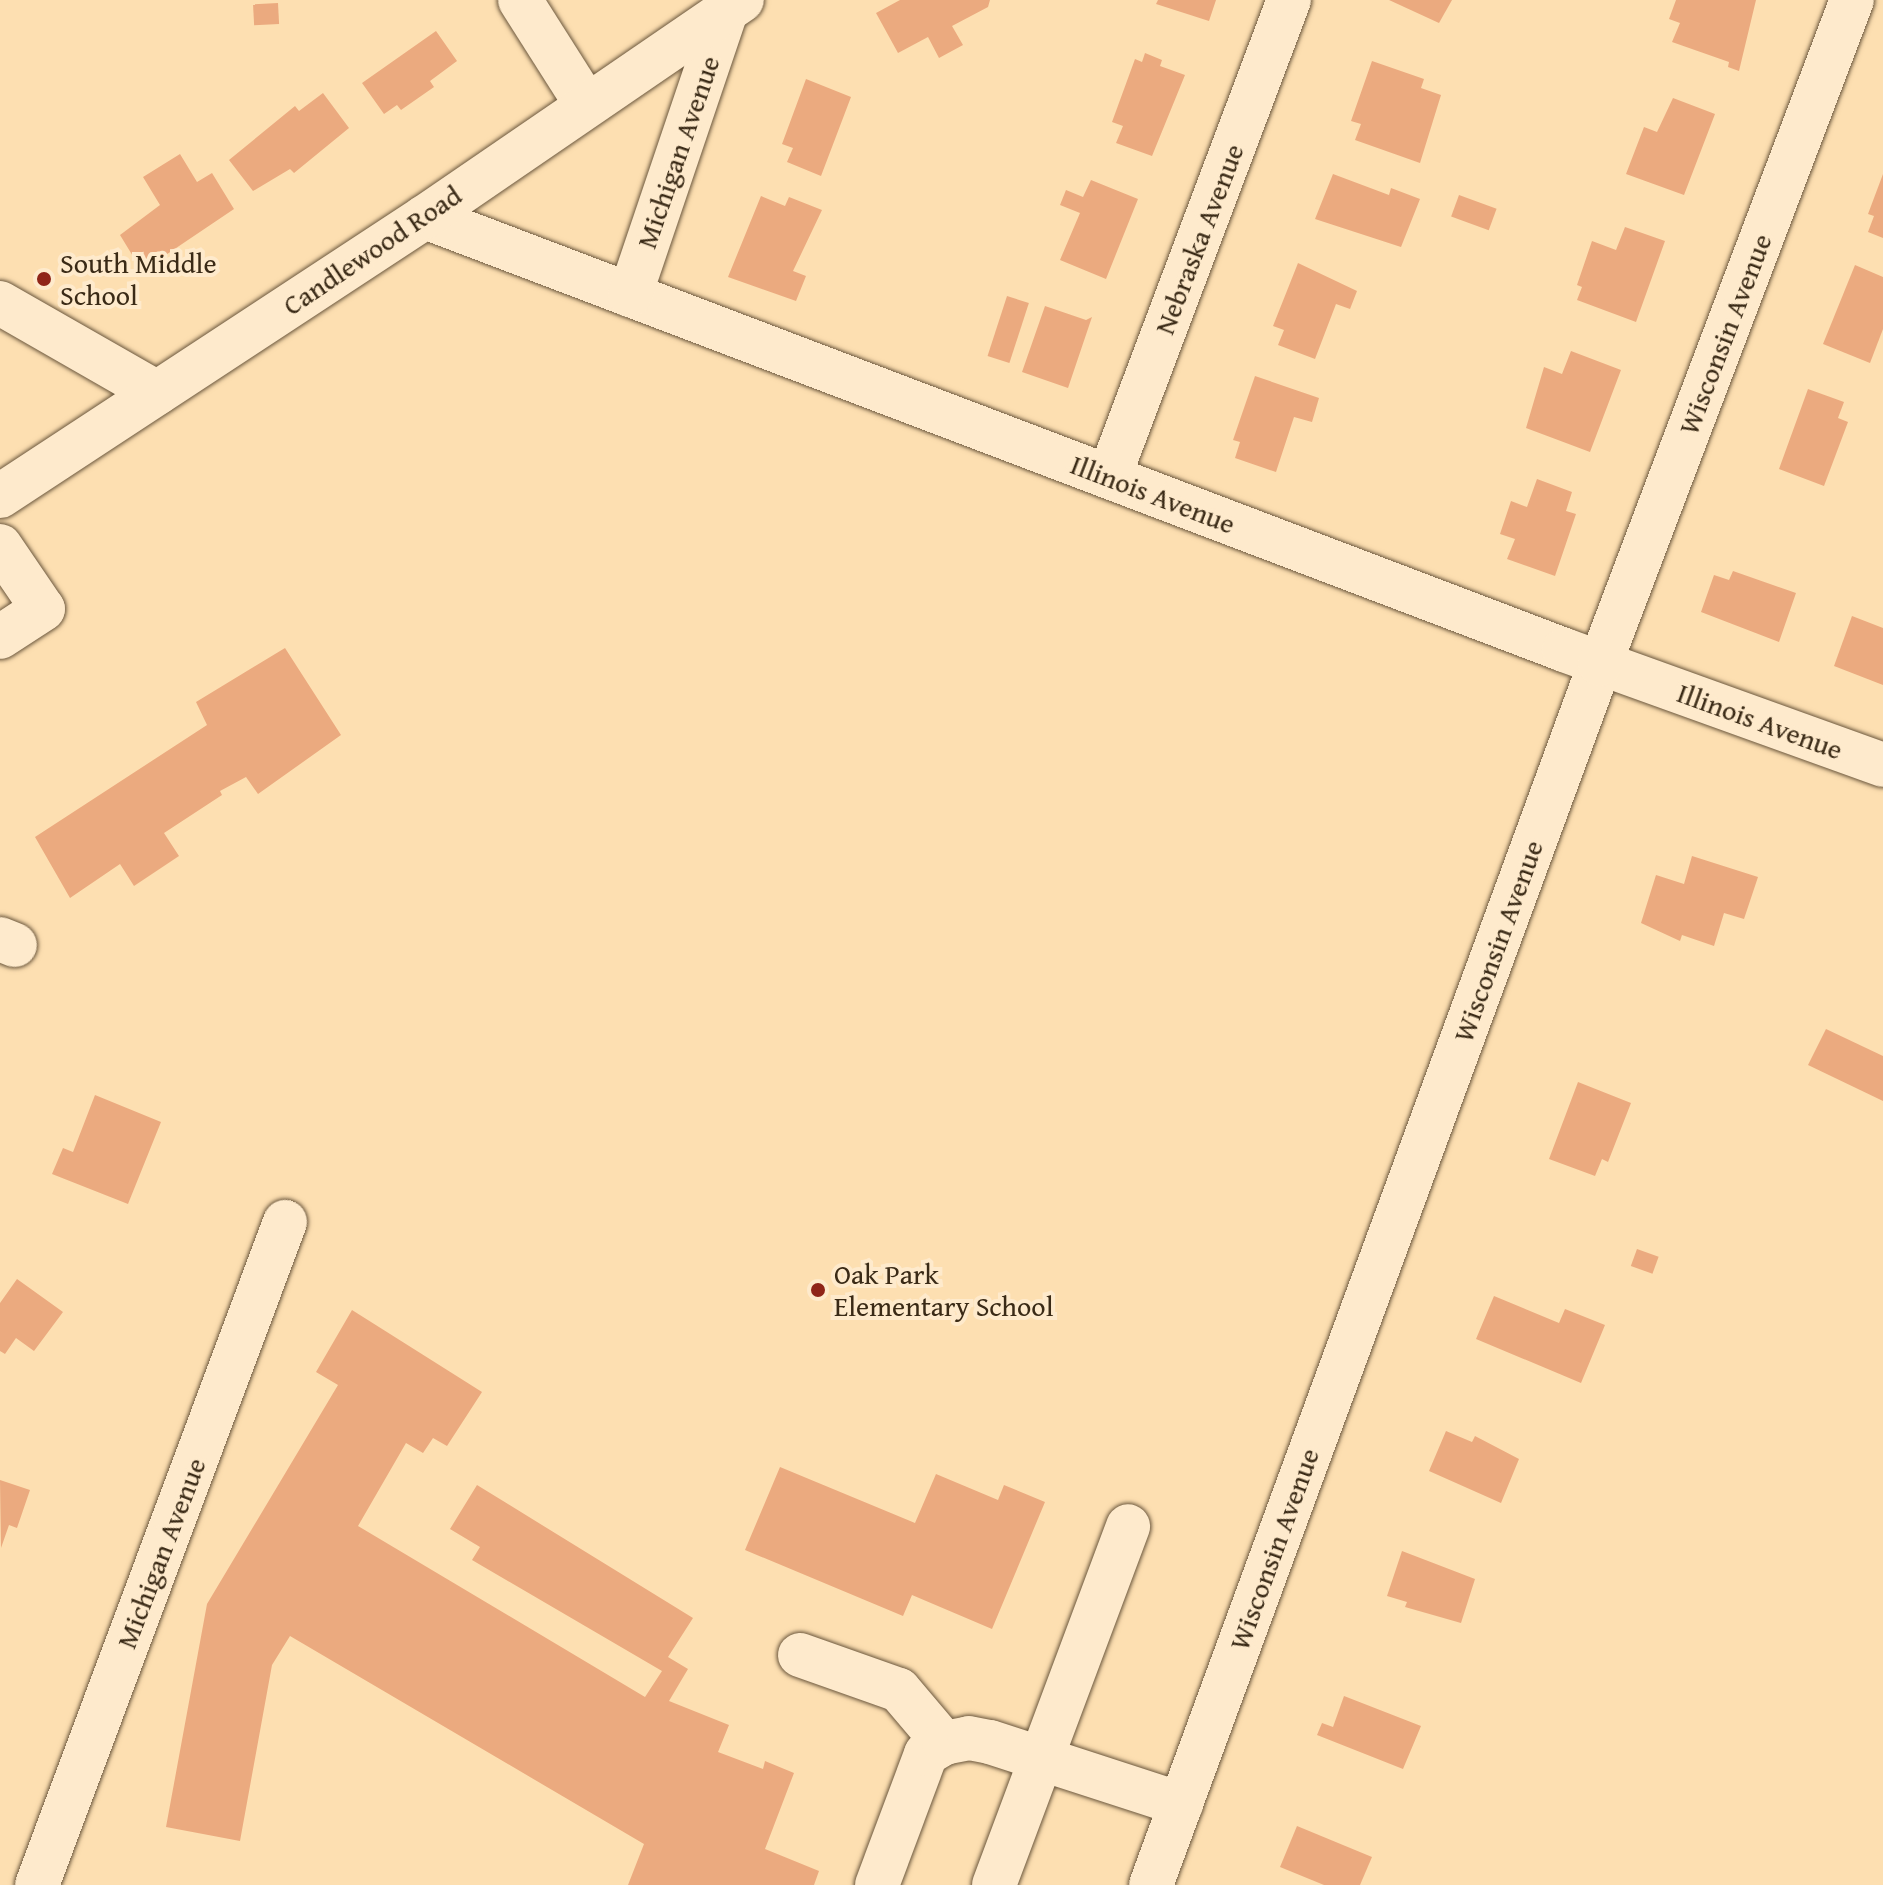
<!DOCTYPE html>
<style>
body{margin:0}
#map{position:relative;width:1883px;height:1885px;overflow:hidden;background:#fddfb1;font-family:"Gentium Book Plus",serif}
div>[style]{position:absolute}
.building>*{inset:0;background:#ebaa7f;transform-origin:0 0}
.roads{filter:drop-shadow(0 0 2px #6b573d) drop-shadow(0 0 2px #6b573d)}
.minor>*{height:44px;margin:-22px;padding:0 22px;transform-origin:22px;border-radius:22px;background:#feeacc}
.dots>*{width:22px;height:22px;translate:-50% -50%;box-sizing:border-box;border:4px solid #feeacc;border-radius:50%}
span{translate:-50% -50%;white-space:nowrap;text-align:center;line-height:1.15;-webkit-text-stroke:8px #feeacc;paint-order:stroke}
.street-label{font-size:28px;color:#3a2a16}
.poi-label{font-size:28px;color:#3a2a16}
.left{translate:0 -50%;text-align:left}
</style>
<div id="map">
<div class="building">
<div style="clip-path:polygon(900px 0,990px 0,988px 7px,952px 26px,963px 45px,939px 58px,928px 37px,898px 53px,876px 13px)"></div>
<div style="clip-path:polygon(1158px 0,1216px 0,1209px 21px,1156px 4px)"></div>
<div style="clip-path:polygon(1389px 0,1452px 0,1439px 23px)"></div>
<div style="clip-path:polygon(1676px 0,1756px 0,1739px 71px,1728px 67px,1729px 62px,1672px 42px,1680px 23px,1669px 19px)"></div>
<div style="left:278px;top:3px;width:21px;height:25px;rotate:87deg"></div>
<div style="clip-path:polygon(436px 31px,457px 61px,430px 81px,434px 87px,401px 110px,397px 105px,384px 114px,362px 83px)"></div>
<div style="clip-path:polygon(1145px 53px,1162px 60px,1160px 66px,1185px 75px,1152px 156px,1116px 143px,1123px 126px,1112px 122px,1135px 59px,1142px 62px)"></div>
<div style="clip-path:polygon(1372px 61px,1424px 79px,1421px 88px,1441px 95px,1420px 163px,1355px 140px,1361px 124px,1351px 121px)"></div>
<div style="clip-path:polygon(806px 79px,851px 97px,821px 176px,787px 162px,793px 148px,782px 144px)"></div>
<div style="clip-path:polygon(323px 93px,349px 128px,294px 173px,290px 169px,253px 191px,229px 160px,295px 106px,299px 111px)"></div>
<div style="clip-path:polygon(1673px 98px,1715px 114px,1684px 195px,1626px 174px,1644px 127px,1657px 132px)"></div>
<div style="clip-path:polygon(180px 154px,197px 182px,212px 173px,234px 209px,142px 271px,120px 235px,160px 205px,143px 177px)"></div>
<div style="clip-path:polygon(1333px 174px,1389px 195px,1391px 188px,1420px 199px,1401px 247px,1315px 219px)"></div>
<div style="clip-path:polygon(1883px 174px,1883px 238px,1868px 232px,1874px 216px,1868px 214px)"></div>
<div style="clip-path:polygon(1091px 180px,1138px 199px,1106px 279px,1060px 260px,1080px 213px,1060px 205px,1066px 190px,1083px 197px)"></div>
<div style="left:1459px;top:195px;width:40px;height:23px;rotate:20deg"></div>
<div style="clip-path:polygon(761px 196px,785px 206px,789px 197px,822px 210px,793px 271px,806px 276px,796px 301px,728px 277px)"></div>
<div style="clip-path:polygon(1625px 227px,1665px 241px,1636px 322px,1577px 300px,1582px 287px,1577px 285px,1592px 241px,1616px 250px)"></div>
<div style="clip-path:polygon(1298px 263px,1357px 291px,1350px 309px,1336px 304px,1315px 359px,1278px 345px,1284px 330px,1273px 326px)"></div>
<div style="clip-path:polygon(1855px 265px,1883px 277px,1883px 329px,1870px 363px,1823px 344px)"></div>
<div style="left:1007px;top:296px;width:23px;height:63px;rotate:18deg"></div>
<div style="clip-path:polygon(1045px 306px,1086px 320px,1092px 317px,1068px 388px,1022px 372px)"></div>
<div style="clip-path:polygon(1571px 351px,1621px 370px,1590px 452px,1526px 428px,1544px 367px,1562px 374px)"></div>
<div style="clip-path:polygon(1255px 376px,1319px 398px,1312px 422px,1294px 417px,1276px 472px,1235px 458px,1240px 442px,1233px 440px)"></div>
<div style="clip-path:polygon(1808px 389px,1844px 402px,1838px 418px,1848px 422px,1824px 486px,1779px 469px)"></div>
<div style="clip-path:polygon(1537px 479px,1572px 492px,1566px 511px,1576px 514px,1555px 576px,1507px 559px,1515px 539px,1500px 534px,1511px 501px,1527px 507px)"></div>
<div style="clip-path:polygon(1733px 571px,1796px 593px,1779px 642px,1701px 612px,1714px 575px,1729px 580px)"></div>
<div style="clip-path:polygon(1852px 616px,1883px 628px,1883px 685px,1834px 666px)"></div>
<div style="clip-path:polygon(285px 648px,341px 735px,258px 794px,246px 777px,220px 791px,222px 795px,164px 833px,179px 856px,134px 886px,120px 864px,70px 898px,35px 837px,207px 725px,196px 702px)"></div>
<div style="clip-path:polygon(1692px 856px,1758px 877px,1744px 919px,1724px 913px,1714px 946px,1682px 935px,1680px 941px,1641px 923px,1656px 875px,1684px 884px)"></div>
<div style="clip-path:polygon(1826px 1029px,1883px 1056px,1883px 1101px,1808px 1065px)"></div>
<div style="clip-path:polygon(1578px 1082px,1631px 1103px,1608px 1162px,1602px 1159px,1595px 1176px,1549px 1159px)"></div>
<div style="clip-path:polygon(95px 1095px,161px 1122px,128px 1204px,52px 1174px,63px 1148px,73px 1152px)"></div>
<div style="left:1637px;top:1249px;width:23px;height:18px;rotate:20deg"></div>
<div style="clip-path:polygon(17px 1279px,63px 1312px,34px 1351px,16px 1338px,5px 1354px,0 1351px,0 1303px)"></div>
<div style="clip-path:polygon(1494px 1296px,1559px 1323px,1565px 1309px,1605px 1325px,1581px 1383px,1476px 1339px)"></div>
<div style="clip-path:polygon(352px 1310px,482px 1392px,447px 1446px,433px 1438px,423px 1453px,406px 1443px,358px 1526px,645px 1697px,662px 1671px,472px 1560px,480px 1547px,450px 1529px,477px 1485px,693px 1618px,668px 1657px,688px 1669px,669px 1701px,729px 1725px,718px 1752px,763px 1769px,765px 1761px,794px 1773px,765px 1849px,819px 1871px,814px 1885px,628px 1885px,644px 1844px,290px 1636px,272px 1665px,240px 1841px,166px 1827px,207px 1604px,338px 1385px,316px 1372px)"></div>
<div style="clip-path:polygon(1446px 1431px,1472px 1442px,1475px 1436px,1519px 1459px,1501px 1503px,1429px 1471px)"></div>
<div style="clip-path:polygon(780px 1467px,915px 1523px,936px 1474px,998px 1500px,1004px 1485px,1045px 1502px,992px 1629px,912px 1595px,903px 1616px,745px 1550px)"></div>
<div style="clip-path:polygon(0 1480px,30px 1490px,17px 1528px,9px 1525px,1px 1548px)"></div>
<div style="clip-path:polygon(1402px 1551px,1475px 1579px,1461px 1623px,1405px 1607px,1407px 1602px,1387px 1596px)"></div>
<div style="clip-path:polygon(1344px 1696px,1421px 1726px,1403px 1769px,1317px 1735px,1322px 1723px,1333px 1727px)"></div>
<div style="clip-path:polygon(1297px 1826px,1372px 1857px,1360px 1885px,1324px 1885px,1280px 1867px)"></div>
</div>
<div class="roads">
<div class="minor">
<div style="left:520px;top:0;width:123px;rotate:57.6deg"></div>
<div style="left:425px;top:217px;width:1219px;rotate:20.81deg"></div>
<div style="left:1564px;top:650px;width:339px;rotate:19.8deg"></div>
<div style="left:630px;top:295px;width:302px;rotate:-71.3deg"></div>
<div style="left:0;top:303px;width:181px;rotate:29.8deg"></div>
<div style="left:1109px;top:477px;width:510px;rotate:-69.33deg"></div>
<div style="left:0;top:496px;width:508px;rotate:-33.28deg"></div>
<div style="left:425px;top:217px;width:384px;rotate:-34.4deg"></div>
<div style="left:0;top:546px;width:76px;rotate:55.7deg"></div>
<div style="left:43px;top:609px;width:51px;rotate:146.9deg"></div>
<div style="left:0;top:939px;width:16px;rotate:22deg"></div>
<div style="left:800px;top:1655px;width:105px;rotate:19.5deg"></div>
<div style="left:899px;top:1690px;width:70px;rotate:49.7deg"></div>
<div style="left:37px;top:1885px;width:708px;rotate:-69.49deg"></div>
<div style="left:877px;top:1885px;width:140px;rotate:-69.5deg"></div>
<div style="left:926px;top:1754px;width:21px;rotate:-31deg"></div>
<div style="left:944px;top:1743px;width:25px;rotate:-11deg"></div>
<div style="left:969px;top:1738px;width:21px;rotate:11deg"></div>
<div style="left:990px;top:1742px;width:201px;rotate:18deg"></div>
<div style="left:994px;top:1885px;width:383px;rotate:-69.5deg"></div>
<div style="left:1151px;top:1885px;width:1301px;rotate:-69.81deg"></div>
<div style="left:1600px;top:664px;width:710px;rotate:-69.22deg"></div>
</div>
</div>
<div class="dots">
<div style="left:44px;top:279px;background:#8f2418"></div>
<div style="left:818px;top:1290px;background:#8f2418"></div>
</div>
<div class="street-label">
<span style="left:678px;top:152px;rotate:-71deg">Michigan Avenue</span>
<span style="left:1199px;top:239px;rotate:-69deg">Nebraska Avenue</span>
<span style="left:372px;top:250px;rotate:-34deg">Candlewood Road</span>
<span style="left:1725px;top:334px;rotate:-69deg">Wisconsin Avenue</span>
<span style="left:1153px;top:494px;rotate:21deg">Illinois Avenue</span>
<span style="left:1760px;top:721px;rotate:20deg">Illinois Avenue</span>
<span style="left:1498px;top:941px;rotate:-70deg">Wisconsin Avenue</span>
<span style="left:1274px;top:1549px;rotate:-70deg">Wisconsin Avenue</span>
<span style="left:161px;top:1553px;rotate:-69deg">Michigan Avenue</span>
</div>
<div class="poi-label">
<span class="left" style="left:60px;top:279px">South Middle<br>School</span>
<span class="left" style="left:834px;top:1290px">Oak Park<br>Elementary School</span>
</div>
</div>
